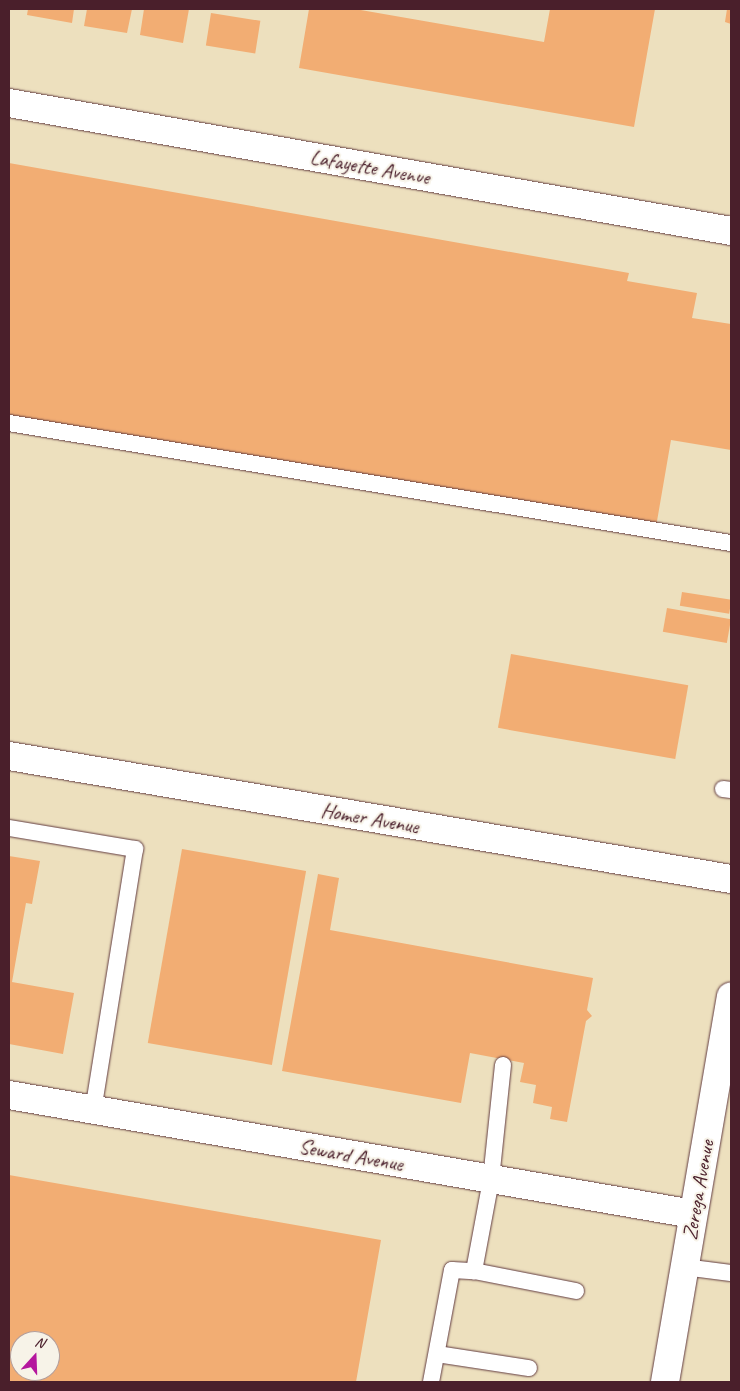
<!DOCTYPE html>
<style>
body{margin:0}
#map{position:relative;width:740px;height:1391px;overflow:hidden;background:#ede0be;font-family:Caveat,sans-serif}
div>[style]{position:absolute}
.building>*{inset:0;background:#f2ad73;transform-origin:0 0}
.roads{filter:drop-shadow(0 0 1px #623c41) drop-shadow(0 0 1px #623c41)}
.lane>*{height:16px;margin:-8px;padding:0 8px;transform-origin:8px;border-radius:8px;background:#fff}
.street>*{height:28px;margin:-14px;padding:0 14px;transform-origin:14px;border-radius:14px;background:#fff}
.secondary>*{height:28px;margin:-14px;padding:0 14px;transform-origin:14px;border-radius:14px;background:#fff}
span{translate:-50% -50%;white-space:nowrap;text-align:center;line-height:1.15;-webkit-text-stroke:4px #f7f3e8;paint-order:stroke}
.street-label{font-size:21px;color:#4a1f2b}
.frame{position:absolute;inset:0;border:10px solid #4a1f2b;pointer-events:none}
.north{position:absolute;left:10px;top:1331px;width:50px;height:50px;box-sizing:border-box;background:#f7f3e8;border:1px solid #b29e9c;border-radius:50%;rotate:20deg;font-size:14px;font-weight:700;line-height:20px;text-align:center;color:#4a1f2b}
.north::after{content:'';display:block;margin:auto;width:18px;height:22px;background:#b5179e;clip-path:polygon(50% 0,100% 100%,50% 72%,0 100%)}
</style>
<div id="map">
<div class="building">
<div style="clip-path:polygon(28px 9px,74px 9px,72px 23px,27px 15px)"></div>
<div style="clip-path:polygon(87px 9px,132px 9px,127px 33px,84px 26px)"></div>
<div style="clip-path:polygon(144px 9px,189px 9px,183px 43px,140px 35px)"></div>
<div style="clip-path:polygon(309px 9px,355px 9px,544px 42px,550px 9px,655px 9px,634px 127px,299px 68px)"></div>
<div style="clip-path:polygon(727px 9px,731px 9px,731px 24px,725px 22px)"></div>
<div style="left:211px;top:13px;width:50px;height:33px;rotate:9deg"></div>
<div style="clip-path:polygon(9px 163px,629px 273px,627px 281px,697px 293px,692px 318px,731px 324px,731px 450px,671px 440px,656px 527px,9px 415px)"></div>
<div style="left:682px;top:592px;width:50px;height:14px;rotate:9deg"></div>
<div style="left:667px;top:608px;width:65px;height:24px;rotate:10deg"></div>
<div style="left:511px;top:654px;width:180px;height:75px;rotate:10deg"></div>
<div style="left:182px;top:849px;width:126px;height:197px;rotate:10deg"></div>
<div style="clip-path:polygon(9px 856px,40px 861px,32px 904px,26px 903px,12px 982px,74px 993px,63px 1054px,9px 1044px)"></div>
<div style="clip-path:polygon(318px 874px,339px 878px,330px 930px,593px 978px,587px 1010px,592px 1016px,586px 1021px,567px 1122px,550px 1119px,552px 1107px,533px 1103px,536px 1085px,520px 1082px,524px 1063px,470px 1053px,461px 1103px,282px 1071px)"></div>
<div style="clip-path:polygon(evenodd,9px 1175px,381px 1240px,356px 1382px,9px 1382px,9px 1175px,20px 1341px,50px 1341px,50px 1371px,20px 1371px,20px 1341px)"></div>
</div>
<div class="roads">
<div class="lane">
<div style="left:9px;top:423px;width:732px;rotate:9.44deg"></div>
<div style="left:723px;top:789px;width:8px;rotate:7deg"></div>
<div style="left:9px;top:828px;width:128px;rotate:9.5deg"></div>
<div style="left:135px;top:849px;width:264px;rotate:99.1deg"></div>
<div style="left:503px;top:1065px;width:116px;rotate:96deg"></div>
<div style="left:491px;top:1180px;width:93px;rotate:100.6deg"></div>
<div style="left:474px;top:1271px;width:104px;rotate:11.1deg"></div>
<div style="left:684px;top:1267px;width:47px;rotate:7.3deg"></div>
<div style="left:437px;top:1354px;width:93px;rotate:8.7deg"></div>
<div style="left:431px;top:1382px;width:114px;rotate:-79.4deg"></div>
<div style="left:452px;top:1270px;width:22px;rotate:3deg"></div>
</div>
<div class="street">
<div style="left:9px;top:756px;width:732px;rotate:9.67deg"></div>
<div style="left:9px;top:1095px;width:694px;rotate:9.87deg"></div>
</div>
<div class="secondary">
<div style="left:9px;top:103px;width:733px;rotate:10.05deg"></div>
<div style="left:665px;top:1382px;width:391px;rotate:-80.3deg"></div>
</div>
</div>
<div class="street-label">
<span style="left:370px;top:167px;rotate:10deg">Lafayette Avenue</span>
<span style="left:370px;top:818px;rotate:10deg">Homer Avenue</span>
<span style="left:351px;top:1155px;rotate:10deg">Seward Avenue</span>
<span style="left:698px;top:1190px;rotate:-80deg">Zerega Avenue</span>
</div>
<div class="frame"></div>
<div class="north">N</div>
</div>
